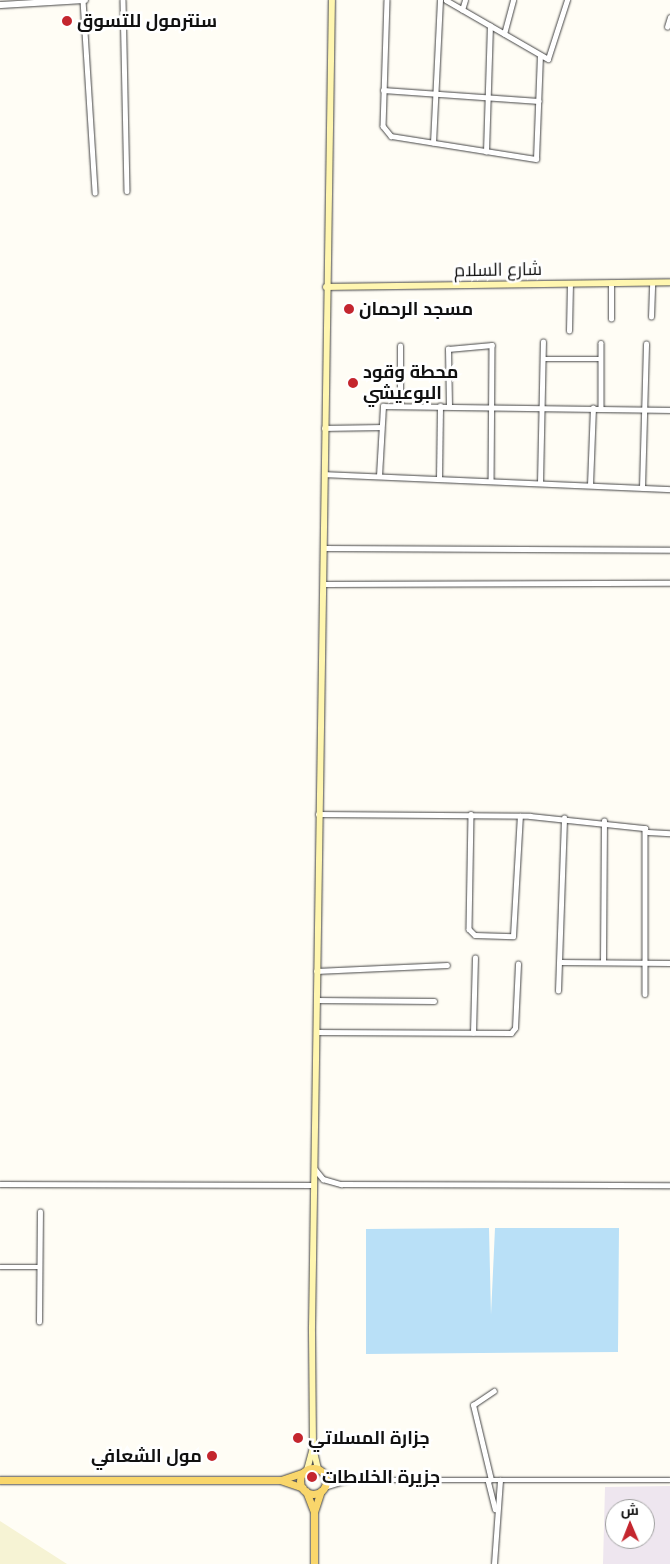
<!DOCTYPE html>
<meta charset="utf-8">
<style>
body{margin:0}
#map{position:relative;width:670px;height:1564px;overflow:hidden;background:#fffdf5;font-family:Lora,Cairo,serif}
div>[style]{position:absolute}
.industrial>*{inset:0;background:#eee6ef}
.farmland>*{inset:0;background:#f6f3d4}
.water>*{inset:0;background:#b9e0f7}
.roads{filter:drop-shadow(0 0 1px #444) drop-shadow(0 0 1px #444)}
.minor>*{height:4.5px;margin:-2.25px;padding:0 2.25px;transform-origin:2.25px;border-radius:2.25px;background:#fff}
.tertiary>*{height:5.5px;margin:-2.75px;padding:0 2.75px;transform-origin:2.75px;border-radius:2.75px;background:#fff}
.secondary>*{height:6px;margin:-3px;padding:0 3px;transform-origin:3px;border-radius:3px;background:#fff6b0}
.primary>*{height:7px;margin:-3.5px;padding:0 3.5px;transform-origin:3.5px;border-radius:3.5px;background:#f9d66b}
.primary>.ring{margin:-3.5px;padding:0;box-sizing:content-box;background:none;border:7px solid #f9d66b;border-radius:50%}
.dots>*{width:14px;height:14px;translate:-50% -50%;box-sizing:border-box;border:2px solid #fff;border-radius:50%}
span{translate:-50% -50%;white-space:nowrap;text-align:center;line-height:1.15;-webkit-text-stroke:5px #fff;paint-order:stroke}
.poi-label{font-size:18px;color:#111;font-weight:700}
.left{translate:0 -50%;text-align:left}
.right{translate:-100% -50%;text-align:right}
.street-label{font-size:18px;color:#111}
.north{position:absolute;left:605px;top:1499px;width:50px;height:50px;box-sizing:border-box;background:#fff;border:1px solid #a0a0a0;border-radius:50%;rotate:359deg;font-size:14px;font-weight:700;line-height:20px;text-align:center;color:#111}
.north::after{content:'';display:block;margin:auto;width:18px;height:22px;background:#c4262e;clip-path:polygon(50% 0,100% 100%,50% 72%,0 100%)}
</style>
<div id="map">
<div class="industrial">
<div style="clip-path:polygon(evenodd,670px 1486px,670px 1564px,603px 1564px,605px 1487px,670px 1486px,615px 1509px,645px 1509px,645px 1539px,615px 1539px,615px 1509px)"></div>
</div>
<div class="farmland">
<div style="clip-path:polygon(0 1521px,67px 1564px,0 1564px)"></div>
</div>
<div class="water">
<div style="clip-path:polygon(489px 1228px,491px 1315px,495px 1228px,619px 1228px,618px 1352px,366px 1354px,366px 1229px)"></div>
</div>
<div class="roads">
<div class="minor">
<div style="left:83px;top:0;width:193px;rotate:86.4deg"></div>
<div style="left:123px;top:0;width:191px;rotate:88.8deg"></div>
<div style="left:387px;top:0;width:126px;rotate:91.8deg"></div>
<div style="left:383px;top:126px;width:13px;rotate:51deg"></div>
<div style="left:391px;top:136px;width:147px;rotate:9deg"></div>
<div style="left:536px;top:159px;width:103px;rotate:-87.8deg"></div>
<div style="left:446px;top:0;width:118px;rotate:30deg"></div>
<div style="left:548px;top:59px;width:62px;rotate:-72.1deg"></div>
<div style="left:462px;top:10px;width:10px;rotate:-73deg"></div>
<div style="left:667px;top:27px;width:10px;rotate:-73deg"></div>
<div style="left:504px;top:34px;width:35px;rotate:-75deg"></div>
<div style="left:383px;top:90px;width:156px;rotate:4deg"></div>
<div style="left:433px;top:143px;width:143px;rotate:-87.2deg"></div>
<div style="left:486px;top:152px;width:126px;rotate:-88.2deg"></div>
<div style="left:651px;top:317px;width:34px;rotate:-88deg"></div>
<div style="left:611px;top:319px;width:36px;rotate:-90deg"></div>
<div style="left:569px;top:331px;width:47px;rotate:-88.8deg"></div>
<div style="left:601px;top:343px;width:65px;rotate:90deg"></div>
<div style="left:543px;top:359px;width:58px"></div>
<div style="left:400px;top:406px;width:60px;rotate:-90deg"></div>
<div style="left:449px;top:406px;width:57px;rotate:-91deg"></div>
<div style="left:448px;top:349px;width:44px;rotate:-5.2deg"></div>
<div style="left:492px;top:345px;width:136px;rotate:90.4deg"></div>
<div style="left:324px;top:428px;width:57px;rotate:-1deg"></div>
<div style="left:324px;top:474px;width:346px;rotate:2.5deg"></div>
<div style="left:379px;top:476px;width:70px;rotate:-86.7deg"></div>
<div style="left:383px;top:406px;width:287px;rotate:0.8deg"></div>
<div style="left:439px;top:479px;width:73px;rotate:-89.2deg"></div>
<div style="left:540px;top:483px;width:141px;rotate:-88.8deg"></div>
<div style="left:590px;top:485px;width:77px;rotate:-87.8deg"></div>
<div style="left:642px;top:488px;width:144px;rotate:-88.4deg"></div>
<div style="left:324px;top:548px;width:346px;rotate:0.3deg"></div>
<div style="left:325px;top:584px;width:345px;rotate:-0.2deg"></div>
<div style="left:318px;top:814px;width:212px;rotate:0.5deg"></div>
<div style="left:530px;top:816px;width:116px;rotate:6deg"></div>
<div style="left:645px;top:828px;width:166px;rotate:90deg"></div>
<div style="left:471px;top:814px;width:115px;rotate:91deg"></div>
<div style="left:469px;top:929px;width:8px;rotate:45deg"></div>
<div style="left:475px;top:935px;width:38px;rotate:2deg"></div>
<div style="left:513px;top:936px;width:120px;rotate:-86.7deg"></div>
<div style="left:648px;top:832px;width:22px;rotate:3deg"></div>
<div style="left:560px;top:962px;width:110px;rotate:0.5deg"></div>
<div style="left:603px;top:962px;width:141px;rotate:-89.6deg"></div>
<div style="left:316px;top:971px;width:131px;rotate:-2.6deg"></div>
<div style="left:558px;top:991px;width:173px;rotate:-88deg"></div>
<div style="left:316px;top:1000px;width:118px;rotate:0.5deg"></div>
<div style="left:316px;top:1032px;width:195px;rotate:0.3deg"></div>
<div style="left:511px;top:1033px;width:6px;rotate:-51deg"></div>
<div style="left:515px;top:1028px;width:64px;rotate:-87.3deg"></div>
<div style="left:473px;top:1033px;width:75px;rotate:-88.5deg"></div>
<div style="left:315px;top:1169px;width:13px;rotate:51deg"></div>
<div style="left:323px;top:1179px;width:19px;rotate:16deg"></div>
<div style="left:341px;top:1184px;width:329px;rotate:0.2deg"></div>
<div style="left:0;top:1184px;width:314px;rotate:0.2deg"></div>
<div style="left:0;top:1267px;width:39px"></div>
<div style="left:39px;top:1322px;width:110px;rotate:-89.5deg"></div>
<div style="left:324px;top:1473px;width:25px;rotate:16deg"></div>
<div style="left:348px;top:1480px;width:322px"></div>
<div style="left:488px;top:1480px;width:30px;rotate:76deg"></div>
<div style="left:491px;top:1480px;width:77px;rotate:-103.5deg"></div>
<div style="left:473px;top:1405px;width:25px;rotate:-34deg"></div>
<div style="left:324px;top:1487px;width:24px;rotate:-17deg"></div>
<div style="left:494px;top:1564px;width:84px;rotate:-85.9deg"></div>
</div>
<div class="tertiary">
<div style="left:0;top:5px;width:85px;rotate:-3.4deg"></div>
</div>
<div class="secondary">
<div style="left:326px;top:287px;width:344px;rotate:-0.8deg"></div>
<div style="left:318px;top:1469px;width:23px;rotate:-103deg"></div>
<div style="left:313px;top:1447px;width:120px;rotate:-90.5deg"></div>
<div style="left:312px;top:1327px;width:1327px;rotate:-89.14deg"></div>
<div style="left:307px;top:1470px;width:23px;rotate:-75deg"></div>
</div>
<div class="primary">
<div class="ring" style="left:300px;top:1468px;width:19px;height:19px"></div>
<div style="left:0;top:1480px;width:280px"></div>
<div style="left:280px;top:1480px;width:24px;rotate:19deg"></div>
<div style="left:281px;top:1480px;width:24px;rotate:-19deg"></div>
<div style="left:306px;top:1491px;width:22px;rotate:69deg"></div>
<div style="left:314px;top:1564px;width:52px;rotate:-90deg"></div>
<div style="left:314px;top:1512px;width:22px;rotate:-72deg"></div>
</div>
</div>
<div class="dots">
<div style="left:67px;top:21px;background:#c4262e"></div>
<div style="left:349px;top:309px;background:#c4262e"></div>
<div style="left:353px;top:383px;background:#c4262e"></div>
<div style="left:298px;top:1438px;background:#c4262e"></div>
<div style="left:212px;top:1456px;background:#c4262e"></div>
<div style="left:312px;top:1477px;background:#c4262e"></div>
</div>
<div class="poi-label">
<span class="left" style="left:77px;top:21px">سنترمول للتسوق</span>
<span class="left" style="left:359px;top:309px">مسجد الرحمان</span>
<span class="left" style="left:363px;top:383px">محطة وقود<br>البوعيشي</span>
<span class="left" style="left:308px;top:1438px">جزارة المسلاتي</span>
<span class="right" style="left:202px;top:1456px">مول الشعافي</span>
<span class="left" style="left:322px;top:1477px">جزيرة الخلاطات</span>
</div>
<div class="street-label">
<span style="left:498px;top:270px;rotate:-1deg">شارع السلام</span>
</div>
<div class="north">ش</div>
</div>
